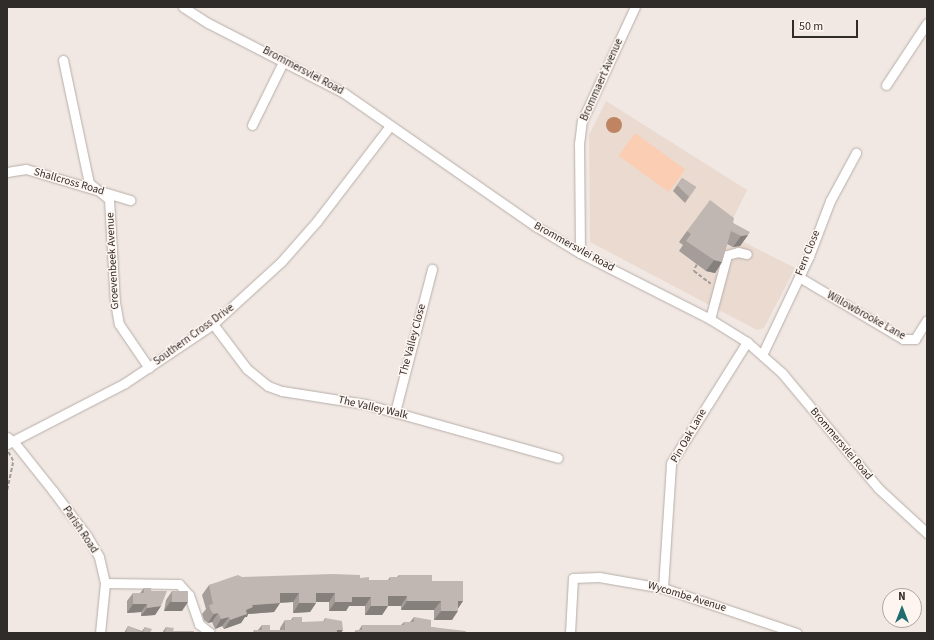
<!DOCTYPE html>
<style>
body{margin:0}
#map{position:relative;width:934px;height:640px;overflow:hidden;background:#f1e8e3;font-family:"Source Sans 3",sans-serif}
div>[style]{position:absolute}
.built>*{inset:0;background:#eadad0}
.green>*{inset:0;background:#fbcdb3;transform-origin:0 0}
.water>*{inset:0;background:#bf8563}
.round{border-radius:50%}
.path>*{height:1.5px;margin-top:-0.75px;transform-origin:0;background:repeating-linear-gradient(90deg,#a39c98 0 4px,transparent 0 6px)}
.roads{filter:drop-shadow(0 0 1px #b6ada8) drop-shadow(0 0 1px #b6ada8)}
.minor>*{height:9px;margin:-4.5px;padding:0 4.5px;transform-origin:4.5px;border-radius:4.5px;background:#fff}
.wall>*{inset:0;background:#a59d99}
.shaded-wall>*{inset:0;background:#86807d}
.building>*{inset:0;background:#c0b7b2;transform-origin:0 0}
span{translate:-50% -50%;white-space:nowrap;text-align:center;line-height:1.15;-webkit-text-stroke:3px #fff5f0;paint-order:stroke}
.street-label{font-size:11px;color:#2f2c2a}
.frame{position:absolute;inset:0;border:8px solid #2f2c2a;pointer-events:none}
.north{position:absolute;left:882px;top:588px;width:40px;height:40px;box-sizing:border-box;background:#fff5f0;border:1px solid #aca5a1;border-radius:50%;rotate:0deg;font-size:11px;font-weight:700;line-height:16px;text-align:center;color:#2f2c2a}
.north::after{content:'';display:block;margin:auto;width:14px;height:18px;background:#206c71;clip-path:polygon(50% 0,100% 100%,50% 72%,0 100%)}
.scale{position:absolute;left:792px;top:20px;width:66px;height:18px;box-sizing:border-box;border:2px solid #2f2c2a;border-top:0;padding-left:5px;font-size:12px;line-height:14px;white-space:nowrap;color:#2f2c2a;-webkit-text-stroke:3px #fff5f0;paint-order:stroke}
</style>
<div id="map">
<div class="built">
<div style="clip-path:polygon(606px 101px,747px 190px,726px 233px,795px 268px,764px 328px,757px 330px,590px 242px,589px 135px)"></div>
</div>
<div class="green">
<div style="left:635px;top:133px;width:62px;height:28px;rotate:36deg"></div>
</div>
<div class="water">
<div class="round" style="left:606px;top:117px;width:16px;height:16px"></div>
</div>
<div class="path">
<div style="left:697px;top:265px;width:7px;rotate:117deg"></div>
<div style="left:694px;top:271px;width:21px;rotate:37deg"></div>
<div style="left:7px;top:490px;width:30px;rotate:-78deg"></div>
<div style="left:13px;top:461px;width:10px;rotate:-119deg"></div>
</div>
<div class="roads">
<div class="minor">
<div style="left:183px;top:7px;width:30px;rotate:33deg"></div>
<div style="left:208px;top:23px;width:153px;rotate:27.2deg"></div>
<div style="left:344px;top:93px;width:235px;rotate:34.8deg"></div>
<div style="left:537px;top:227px;width:50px;rotate:31.2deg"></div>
<div style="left:580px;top:253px;width:146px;rotate:26.9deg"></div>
<div style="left:710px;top:319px;width:44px;rotate:31.9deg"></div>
<div style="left:747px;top:342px;width:47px;rotate:41.5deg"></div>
<div style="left:782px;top:373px;width:150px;rotate:50.1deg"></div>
<div style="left:878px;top:488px;width:67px;rotate:42.6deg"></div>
<div style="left:63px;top:60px;width:126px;rotate:78.1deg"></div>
<div style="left:89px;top:183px;width:26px;rotate:39deg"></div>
<div style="left:109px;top:199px;width:103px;rotate:86.7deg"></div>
<div style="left:115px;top:302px;width:22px;rotate:80deg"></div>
<div style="left:119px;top:324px;width:53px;rotate:55.7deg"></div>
<div style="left:886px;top:85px;width:74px;rotate:-56.5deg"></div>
<div style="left:252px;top:125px;width:72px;rotate:-63.8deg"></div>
<div style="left:7px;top:172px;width:19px;rotate:-9deg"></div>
<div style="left:26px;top:169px;width:109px;rotate:16.6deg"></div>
<div style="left:580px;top:253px;width:109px;rotate:-90.5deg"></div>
<div style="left:579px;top:144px;width:23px;rotate:-83deg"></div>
<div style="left:582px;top:121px;width:126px;rotate:-65.1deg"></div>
<div style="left:799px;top:277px;width:121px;rotate:30.8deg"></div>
<div style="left:903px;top:339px;width:12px"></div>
<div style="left:915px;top:339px;width:22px;rotate:-58deg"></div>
<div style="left:710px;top:319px;width:66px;rotate:-75.1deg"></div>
<div style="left:727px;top:255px;width:11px;rotate:-15deg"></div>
<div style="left:738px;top:252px;width:9px;rotate:13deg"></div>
<div style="left:213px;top:324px;width:56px;rotate:52.9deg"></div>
<div style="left:247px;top:369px;width:27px;rotate:39deg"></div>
<div style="left:268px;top:386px;width:15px;rotate:20deg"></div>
<div style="left:282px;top:391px;width:84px;rotate:8.9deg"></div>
<div style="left:365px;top:404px;width:200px;rotate:15.6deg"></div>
<div style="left:762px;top:355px;width:110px;rotate:-64.6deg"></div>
<div style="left:809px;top:256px;width:59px;rotate:-69.1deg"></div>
<div style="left:830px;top:201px;width:55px;rotate:-61.6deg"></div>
<div style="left:395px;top:412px;width:148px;rotate:-75.5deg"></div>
<div style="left:7px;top:437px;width:9px;rotate:36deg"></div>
<div style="left:14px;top:442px;width:63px;rotate:51.5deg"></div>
<div style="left:53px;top:491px;width:56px;rotate:52.9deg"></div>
<div style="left:87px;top:536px;width:24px;rotate:60deg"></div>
<div style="left:99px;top:557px;width:27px;rotate:77deg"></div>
<div style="left:105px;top:583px;width:50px;rotate:95.7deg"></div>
<div style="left:7px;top:444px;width:133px;rotate:-27.3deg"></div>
<div style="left:125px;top:383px;width:106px;rotate:-33.8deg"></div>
<div style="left:213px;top:324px;width:92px;rotate:-42.4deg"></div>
<div style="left:281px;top:262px;width:55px;rotate:-48.7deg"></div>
<div style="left:317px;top:221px;width:120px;rotate:-52.5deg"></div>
<div style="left:105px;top:583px;width:74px;rotate:0.8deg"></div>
<div style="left:179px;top:584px;width:15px;rotate:48deg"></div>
<div style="left:189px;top:595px;width:31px;rotate:71deg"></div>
<div style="left:199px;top:624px;width:14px;rotate:39deg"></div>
<div style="left:663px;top:588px;width:125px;rotate:-86.3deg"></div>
<div style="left:671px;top:463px;width:143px;rotate:-57.9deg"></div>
<div style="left:570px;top:633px;width:55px;rotate:-86.9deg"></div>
<div style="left:573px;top:578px;width:26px;rotate:-2deg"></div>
<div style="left:599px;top:577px;width:65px;rotate:9.8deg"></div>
<div style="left:663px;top:588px;width:141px;rotate:18.6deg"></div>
</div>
</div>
<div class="wall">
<div style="clip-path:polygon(682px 178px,696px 187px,685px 203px,673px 191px)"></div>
<div style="clip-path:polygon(733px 223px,748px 235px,740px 246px,733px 247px,727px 244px,722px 262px,715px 273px,706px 271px,679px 251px,683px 245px,679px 242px,687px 231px)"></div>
<div style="clip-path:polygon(399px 575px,432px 581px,463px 601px,458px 608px,452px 620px,434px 620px,434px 610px,401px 610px,401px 606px,388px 606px,382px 615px,365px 615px,365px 606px,349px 606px,346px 611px,329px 611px,329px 602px,316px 602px,316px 603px,310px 612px,293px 613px,293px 602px,280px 603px,274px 612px,248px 614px,247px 617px,245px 617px,241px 623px,224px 629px,222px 626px,215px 629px,212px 622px,208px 623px,204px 620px,202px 614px,206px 609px,202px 595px,209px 585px,242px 577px,360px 578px,369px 580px,388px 580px,390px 577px,397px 577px)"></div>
<div style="clip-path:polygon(144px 588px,151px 591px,161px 606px,155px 615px,141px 616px,141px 612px,127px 613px,127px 601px,133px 593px,140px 593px)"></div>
<div style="clip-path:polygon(172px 591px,182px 611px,164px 611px,166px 600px)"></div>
<div style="clip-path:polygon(293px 617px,302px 622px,323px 622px,325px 618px,341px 633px,253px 633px,254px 630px,258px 630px,262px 625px,270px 630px,280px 630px,280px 628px,285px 620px,291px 620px)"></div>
<div style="clip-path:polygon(414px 617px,431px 627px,465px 633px,354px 633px,356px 630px,359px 630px,362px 625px,401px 625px,404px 622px,410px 622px)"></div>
<div style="clip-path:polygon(128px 626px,142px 631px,145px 627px,150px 633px,124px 633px)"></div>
<div style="clip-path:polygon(166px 627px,173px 631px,194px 633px,162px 633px)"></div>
</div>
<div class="shaded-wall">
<div style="clip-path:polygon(748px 235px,740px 246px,733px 247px,741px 236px)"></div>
<div style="clip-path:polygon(714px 260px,722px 262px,715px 273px,706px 271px)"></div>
<div style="clip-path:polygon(280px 593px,299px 593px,293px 602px,273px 603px)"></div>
<div style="clip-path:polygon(316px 593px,335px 593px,329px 602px,310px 602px)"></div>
<div style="clip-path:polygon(388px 596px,407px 596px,401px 606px,382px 606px)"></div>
<div style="clip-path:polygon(352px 597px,371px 597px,365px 606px,349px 606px,346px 611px,329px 611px,335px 602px)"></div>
<div style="clip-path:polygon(407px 601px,441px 601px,434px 610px,401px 610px)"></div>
<div style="clip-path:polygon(458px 601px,463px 601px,457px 610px)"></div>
<div style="clip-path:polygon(170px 602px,188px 602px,182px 611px,164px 611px)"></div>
<div style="clip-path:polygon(280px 603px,274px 612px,248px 614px,247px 617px,245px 617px,241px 623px,224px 629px,230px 620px,252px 605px)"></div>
<div style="clip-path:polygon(299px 603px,316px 603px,310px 612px,293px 613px)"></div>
<div style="clip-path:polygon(133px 604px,147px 604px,141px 612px,127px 613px)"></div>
<div style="clip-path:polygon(161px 606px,155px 615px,141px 616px,147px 608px)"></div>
<div style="clip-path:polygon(371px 606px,388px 606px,382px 615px,365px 615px)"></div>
<div style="clip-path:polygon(441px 611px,458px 611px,452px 620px,434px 620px)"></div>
<div style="clip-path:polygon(218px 613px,212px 622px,208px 623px,214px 614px)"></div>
<div style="clip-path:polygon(229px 617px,222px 626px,215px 629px,221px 619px)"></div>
<div style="clip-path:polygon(337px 630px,343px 630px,341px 633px,335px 633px)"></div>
</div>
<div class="building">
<div style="clip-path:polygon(682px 178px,696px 187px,689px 197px,677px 185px)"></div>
<div style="clip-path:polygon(710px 200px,734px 218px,733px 223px,750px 232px,748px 235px,741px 236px,731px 231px,722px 262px,714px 260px,686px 241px,691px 234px,687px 231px)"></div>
<div style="clip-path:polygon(333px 574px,360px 575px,360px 578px,369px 577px,369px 580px,390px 580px,390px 577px,399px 577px,399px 575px,432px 575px,432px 581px,463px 581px,463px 601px,458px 601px,458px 611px,441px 611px,441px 601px,407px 601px,407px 596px,388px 596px,388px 606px,371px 606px,371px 597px,352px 597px,352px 602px,335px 602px,335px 593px,316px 593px,316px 603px,299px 603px,299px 593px,280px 593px,280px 603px,252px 605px,253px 607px,246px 610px,247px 614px,230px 620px,229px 617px,221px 619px,218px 613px,214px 614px,211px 611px,209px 605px,213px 604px,209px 585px,238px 575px,242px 577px)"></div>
<div style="clip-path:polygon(144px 588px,151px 588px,151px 591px,167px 591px,161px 606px,147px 608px,147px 604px,133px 604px,133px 593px,144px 593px)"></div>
<div style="left:172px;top:591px;width:16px;height:11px"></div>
<div style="clip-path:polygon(293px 617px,302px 617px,302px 622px,325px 621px,325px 618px,342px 621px,343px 630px,337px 630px,337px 633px,255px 633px,254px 630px,262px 630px,262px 625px,270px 625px,270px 630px,285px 630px,285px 620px,293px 620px)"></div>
<div style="clip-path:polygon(414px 617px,431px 620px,431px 627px,466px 631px,465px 633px,356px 633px,356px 630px,362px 630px,362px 625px,404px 625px,404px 622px,414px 622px)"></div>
<div style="clip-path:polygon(128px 626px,143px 632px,145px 627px,152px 629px,150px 633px,126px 633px)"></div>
<div style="clip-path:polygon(166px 627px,174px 628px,173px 631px,194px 631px,194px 633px,165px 633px)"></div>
</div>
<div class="street-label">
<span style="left:303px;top:71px;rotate:28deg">Brommersvlei Road</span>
<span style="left:602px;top:80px;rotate:-66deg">Brommaert Avenue</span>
<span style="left:69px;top:182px;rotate:16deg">Shallcross Road</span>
<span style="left:574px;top:247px;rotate:29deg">Brommersvlei Road</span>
<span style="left:808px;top:253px;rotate:-68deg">Fern Close</span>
<span style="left:113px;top:261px;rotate:-93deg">Groevenbeek Avenue</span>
<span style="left:866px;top:316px;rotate:29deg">Willowbrooke Lane</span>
<span style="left:194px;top:335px;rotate:-36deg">Southern Cross Drive</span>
<span style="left:413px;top:340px;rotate:-75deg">The Valley Close</span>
<span style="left:373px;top:408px;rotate:13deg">The Valley Walk</span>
<span style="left:689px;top:436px;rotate:-60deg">Pin Oak Lane</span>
<span style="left:841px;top:444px;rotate:50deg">Brommersvlei Road</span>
<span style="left:80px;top:530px;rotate:56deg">Parish Road</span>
<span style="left:687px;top:597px;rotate:17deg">Wycombe Avenue</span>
</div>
<div class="frame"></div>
<div class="north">N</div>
<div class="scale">50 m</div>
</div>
